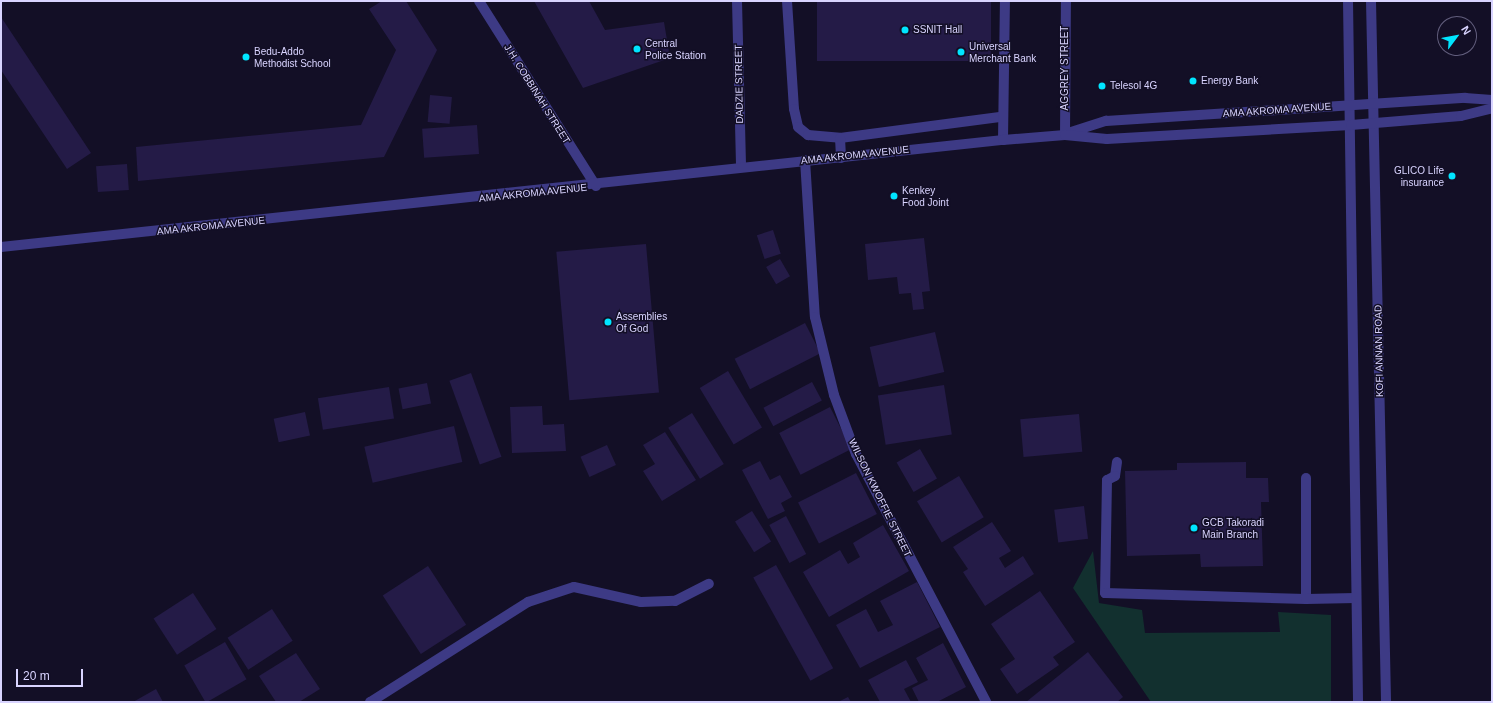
<!DOCTYPE html>
<style>
body{margin:0}
#map{position:relative;width:1493px;height:703px;overflow:hidden;background:#130f26;font-family:Helvetica,sans-serif}
div>[style]{position:absolute}
.green>*{inset:0;background:#12302f}
.building>*{inset:0;background:#241b47;transform-origin:0 0}
.lane>*{height:10px;margin:-5px;padding:0 5px;transform-origin:5px;border-radius:5px;background:#3d3a85}
.street>*{height:10px;margin:-5px;padding:0 5px;transform-origin:5px;border-radius:5px;background:#3d3a85}
.dots>*{width:11px;height:11px;translate:-50% -50%;box-sizing:border-box;border:2px solid #130f26;border-radius:50%}
span{translate:-50% -50%;white-space:nowrap;text-align:center;line-height:1.15;-webkit-text-stroke:3px #130f26;paint-order:stroke}
.poi-label{font-size:10px;color:#d9d4ff}
.left{translate:0 -50%;text-align:left}
.right{translate:-100% -50%;text-align:right}
.street-label{font-size:10px;color:#d9d4ff}
.frame{position:absolute;inset:0;border:2px solid #d9d4ff;pointer-events:none}
.north{position:absolute;left:1437px;top:16px;width:40px;height:40px;box-sizing:border-box;background:#130f26;border:1px solid #625e7d;border-radius:50%;rotate:58deg;font-size:11px;font-weight:700;line-height:16px;text-align:center;color:#d9d4ff}
.north::after{content:'';display:block;margin:auto;width:14px;height:18px;background:#00e5ff;clip-path:polygon(50% 0,100% 100%,50% 72%,0 100%)}
.scale{position:absolute;left:16px;top:669px;width:67px;height:18px;box-sizing:border-box;border:2px solid #d9d4ff;border-top:0;padding-left:5px;font-size:12px;line-height:14px;white-space:nowrap;color:#d9d4ff;-webkit-text-stroke:3px #130f26;paint-order:stroke}
</style>
<div id="map">
<div class="green">
<div style="clip-path:polygon(1093px 551px,1099px 603px,1142px 610px,1145px 633px,1280px 632px,1278px 612px,1331px 615px,1331px 702px,1151px 702px,1073px 588px)"></div>
</div>
<div class="building">
<div style="clip-path:polygon(382px 1px,406px 1px,437px 50px,384px 157px,138px 181px,136px 147px,361px 125px,396px 50px,369px 9px)"></div>
<div style="clip-path:polygon(534px 1px,589px 1px,605px 30px,664px 22px,670px 58px,583px 88px)"></div>
<div style="left:817px;top:1px;width:174px;height:60px"></div>
<div style="clip-path:polygon(1px 17px,91px 153px,67px 169px,1px 70px)"></div>
<div style="left:430px;top:95px;width:22px;height:27px;rotate:5deg"></div>
<div style="left:477px;top:125px;width:29px;height:55px;rotate:86deg"></div>
<div style="left:127px;top:164px;width:26px;height:31px;rotate:86deg"></div>
<div style="left:773px;top:230px;width:25px;height:17px;rotate:72deg"></div>
<div style="clip-path:polygon(924px 238px,930px 291px,922px 292px,924px 309px,913px 310px,911px 293px,899px 294px,897px 277px,868px 280px,865px 244px)"></div>
<div style="left:646px;top:244px;width:149px;height:90px;rotate:85deg"></div>
<div style="left:780px;top:259px;width:20px;height:16px;rotate:60deg"></div>
<div style="left:805px;top:323px;width:34px;height:79px;rotate:63deg"></div>
<div style="left:935px;top:332px;width:41px;height:67px;rotate:77deg"></div>
<div style="left:728px;top:371px;width:66px;height:33px;rotate:59deg"></div>
<div style="left:471px;top:373px;width:89px;height:23px;rotate:70deg"></div>
<div style="left:812px;top:382px;width:21px;height:55px;rotate:62deg"></div>
<div style="left:427px;top:383px;width:21px;height:29px;rotate:79deg"></div>
<div style="left:944px;top:385px;width:50px;height:67px;rotate:81deg"></div>
<div style="left:389px;top:387px;width:32px;height:72px;rotate:81deg"></div>
<div style="clip-path:polygon(542px 406px,543px 425px,564px 424px,566px 451px,512px 453px,510px 407px)"></div>
<div style="left:830px;top:407px;width:47px;height:57px;rotate:63deg"></div>
<div style="left:305px;top:412px;width:24px;height:32px;rotate:78deg"></div>
<div style="left:692px;top:413px;width:60px;height:28px;rotate:58deg"></div>
<div style="left:1079px;top:414px;width:38px;height:59px;rotate:85deg"></div>
<div style="left:454px;top:426px;width:37px;height:92px;rotate:77deg"></div>
<div style="clip-path:polygon(665px 432px,696px 480px,662px 501px,643px 471px,655px 464px,643px 445px)"></div>
<div style="left:607px;top:445px;width:22px;height:29px;rotate:66deg"></div>
<div style="left:920px;top:449px;width:34px;height:27px;rotate:60deg"></div>
<div style="clip-path:polygon(760px 461px,770px 480px,780px 475px,792px 497px,781px 503px,785px 511px,768px 519px,742px 470px)"></div>
<div style="clip-path:polygon(1246px 462px,1246px 478px,1268px 478px,1269px 502px,1261px 502px,1263px 566px,1201px 567px,1200px 554px,1127px 556px,1125px 471px,1177px 470px,1177px 463px)"></div>
<div style="left:856px;top:473px;width:46px;height:65px;rotate:63deg"></div>
<div style="left:959px;top:476px;width:48px;height:49px;rotate:59deg"></div>
<div style="left:1084px;top:506px;width:33px;height:30px;rotate:83deg"></div>
<div style="left:752px;top:511px;width:36px;height:20px;rotate:58deg"></div>
<div style="left:786px;top:516px;width:43px;height:19px;rotate:62deg"></div>
<div style="clip-path:polygon(992px 522px,1011px 551px,999px 558px,1005px 568px,1023px 556px,1034px 574px,985px 606px,963px 572px,968px 569px,953px 547px)"></div>
<div style="clip-path:polygon(883px 525px,909px 571px,829px 617px,803px 572px,840px 550px,848px 564px,860px 557px,853px 543px)"></div>
<div style="left:776px;top:565px;width:118px;height:26px;rotate:61deg"></div>
<div style="left:428px;top:566px;width:70px;height:54px;rotate:57deg"></div>
<div style="clip-path:polygon(917px 582px,940px 627px,860px 668px,836px 625px,866px 609px,878px 632px,893px 625px,880px 601px)"></div>
<div style="clip-path:polygon(1040px 591px,1075px 642px,1053px 657px,1059px 665px,1017px 694px,1000px 669px,1015px 659px,991px 624px)"></div>
<div style="left:193px;top:593px;width:43px;height:47px;rotate:57deg"></div>
<div style="left:272px;top:609px;width:38px;height:53px;rotate:57deg"></div>
<div style="left:225px;top:642px;width:43px;height:47px;rotate:60deg"></div>
<div style="clip-path:polygon(943px 643px,966px 687px,937px 702px,919px 702px,912px 688px,928px 680px,916px 658px)"></div>
<div style="clip-path:polygon(1088px 652px,1123px 697px,1117px 702px,1026px 702px)"></div>
<div style="clip-path:polygon(296px 653px,320px 689px,299px 702px,276px 702px,259px 676px)"></div>
<div style="clip-path:polygon(906px 660px,918px 682px,904px 689px,911px 702px,880px 702px,868px 680px)"></div>
<div style="clip-path:polygon(156px 689px,163px 702px,133px 702px)"></div>
<div style="clip-path:polygon(848px 697px,851px 702px,838px 702px)"></div>
</div>
<div class="lane">
<div style="left:787px;top:1px;width:108px;rotate:86.3deg"></div>
<div style="left:794px;top:109px;width:18px;rotate:77deg"></div>
<div style="left:798px;top:127px;width:13px;rotate:39deg"></div>
<div style="left:808px;top:135px;width:32px;rotate:5deg"></div>
<div style="left:840px;top:138px;width:161px;rotate:-7.5deg"></div>
<div style="left:840px;top:138px;width:20px;rotate:87deg"></div>
<div style="left:1003px;top:140px;width:139px;rotate:-89.2deg"></div>
<div style="left:1117px;top:462px;width:14px;rotate:98deg"></div>
<div style="left:1115px;top:476px;width:9px;rotate:153deg"></div>
<div style="left:1107px;top:480px;width:113px;rotate:91deg"></div>
<div style="left:1105px;top:593px;width:201px;rotate:1.7deg"></div>
<div style="left:1306px;top:599px;width:121px;rotate:-90deg"></div>
<div style="left:1306px;top:599px;width:50px;rotate:-1.1deg"></div>
<div style="left:372px;top:701px;width:185px;rotate:-32.4deg"></div>
<div style="left:528px;top:602px;width:48px;rotate:-18.1deg"></div>
<div style="left:574px;top:587px;width:69px;rotate:12.6deg"></div>
<div style="left:641px;top:602px;width:34px;rotate:-2deg"></div>
<div style="left:675px;top:601px;width:38px;rotate:-27deg"></div>
</div>
<div class="street">
<div style="left:479px;top:1px;width:219px;rotate:57.7deg"></div>
<div style="left:737px;top:1px;width:166px;rotate:88.6deg"></div>
<div style="left:1348px;top:1px;width:701px;rotate:89.18deg"></div>
<div style="left:1371px;top:1px;width:701px;rotate:88.77deg"></div>
<div style="left:1068px;top:133px;width:40px;rotate:-18deg"></div>
<div style="left:1106px;top:121px;width:360px;rotate:-3.7deg"></div>
<div style="left:1465px;top:98px;width:27px;rotate:4deg"></div>
<div style="left:1065px;top:135px;width:134px;rotate:-89.6deg"></div>
<div style="left:805px;top:160px;width:157px;rotate:86.4deg"></div>
<div style="left:815px;top:317px;width:80px;rotate:76.3deg"></div>
<div style="left:834px;top:395px;width:63px;rotate:69.6deg"></div>
<div style="left:856px;top:454px;width:280px;rotate:62.3deg"></div>
<div style="left:1px;top:247px;width:1008px;rotate:-6.1deg"></div>
<div style="left:1003px;top:140px;width:62px;rotate:-4.6deg"></div>
<div style="left:1065px;top:135px;width:42px;rotate:5.4deg"></div>
<div style="left:1107px;top:139px;width:244px;rotate:-3.3deg"></div>
<div style="left:1351px;top:125px;width:110px;rotate:-4.7deg"></div>
<div style="left:1461px;top:116px;width:32px;rotate:-14deg"></div>
<div style="left:370px;top:702px;width:2px"></div>
</div>
<div class="dots">
<div style="left:905px;top:30px;background:#00e5ff"></div>
<div style="left:637px;top:49px;background:#00e5ff"></div>
<div style="left:961px;top:52px;background:#00e5ff"></div>
<div style="left:246px;top:57px;background:#00e5ff"></div>
<div style="left:1193px;top:81px;background:#00e5ff"></div>
<div style="left:1102px;top:86px;background:#00e5ff"></div>
<div style="left:1452px;top:176px;background:#00e5ff"></div>
<div style="left:894px;top:196px;background:#00e5ff"></div>
<div style="left:608px;top:322px;background:#00e5ff"></div>
<div style="left:1194px;top:528px;background:#00e5ff"></div>
</div>
<div class="poi-label">
<span class="left" style="left:913px;top:30px">SSNIT Hall</span>
<span class="left" style="left:645px;top:49px">Central<br>Police Station</span>
<span class="left" style="left:969px;top:52px">Universal<br>Merchant Bank</span>
<span class="left" style="left:254px;top:57px">Bedu-Addo<br>Methodist School</span>
<span class="left" style="left:1201px;top:81px">Energy Bank</span>
<span class="left" style="left:1110px;top:86px">Telesol 4G</span>
<span class="right" style="left:1444px;top:176px">GLICO Life<br>insurance</span>
<span class="left" style="left:902px;top:196px">Kenkey<br>Food Joint</span>
<span class="left" style="left:616px;top:322px">Assemblies<br>Of God</span>
<span class="left" style="left:1202px;top:528px">GCB Takoradi<br>Main Branch</span>
</div>
<div class="street-label">
<span style="left:1065px;top:68px;rotate:-90deg">AGGREY STREET</span>
<span style="left:739px;top:84px;rotate:-91deg">DADZIE STREET</span>
<span style="left:537px;top:94px;rotate:58deg">J.H. COBBINAH STREET</span>
<span style="left:1277px;top:110px;rotate:-4deg">AMA AKROMA AVENUE</span>
<span style="left:855px;top:155px;rotate:-6deg">AMA AKROMA AVENUE</span>
<span style="left:533px;top:193px;rotate:-6deg">AMA AKROMA AVENUE</span>
<span style="left:211px;top:226px;rotate:-6deg">AMA AKROMA AVENUE</span>
<span style="left:1379px;top:351px;rotate:-91deg">KOFI ANNAN ROAD</span>
<span style="left:880px;top:498px;rotate:64deg">WILSON KWOFFIE STREET</span>
</div>
<div class="frame"></div>
<div class="north">N</div>
<div class="scale">20 m</div>
</div>
